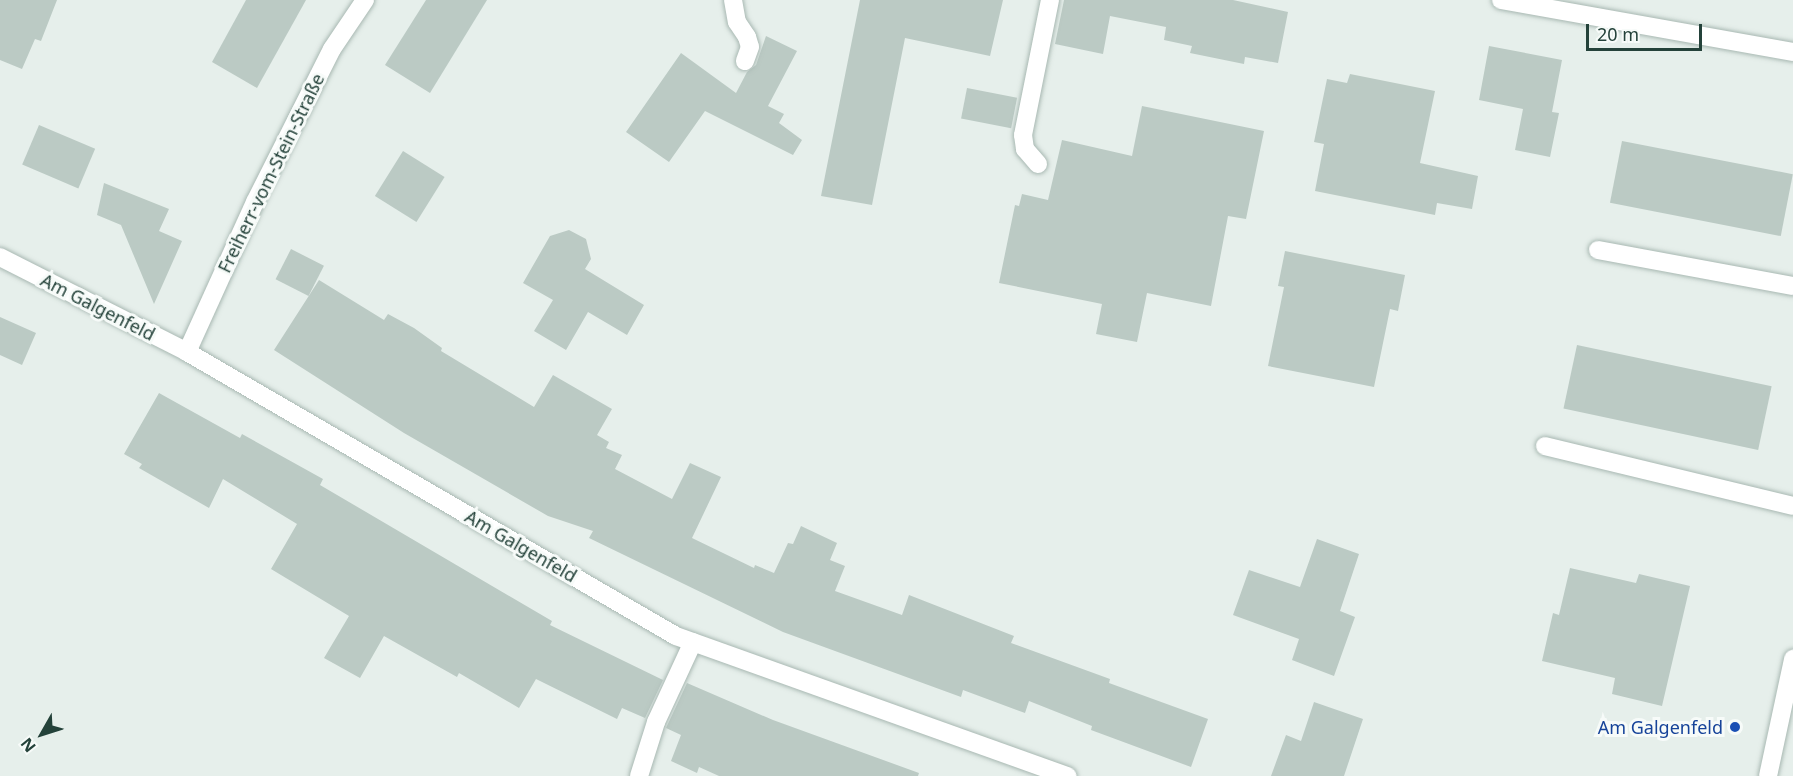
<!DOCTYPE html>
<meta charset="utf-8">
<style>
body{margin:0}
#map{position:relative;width:1793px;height:776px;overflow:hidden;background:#e6efeb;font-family:"Noto Sans",sans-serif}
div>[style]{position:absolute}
.building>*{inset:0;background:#bbcac4;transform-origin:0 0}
.roads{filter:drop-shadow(0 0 2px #a8b8b2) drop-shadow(0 0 2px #a8b8b2)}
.service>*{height:18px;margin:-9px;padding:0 9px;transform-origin:9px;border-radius:9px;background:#fff}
.minor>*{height:18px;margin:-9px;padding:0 9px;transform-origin:9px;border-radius:9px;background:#fff}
.dots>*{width:16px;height:16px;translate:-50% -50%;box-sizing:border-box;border:3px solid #f7fbf9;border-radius:50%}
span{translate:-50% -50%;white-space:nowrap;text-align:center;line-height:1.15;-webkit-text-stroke:6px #f7fbf9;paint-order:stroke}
.street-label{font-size:18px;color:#24423a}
.transit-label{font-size:18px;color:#164399}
.right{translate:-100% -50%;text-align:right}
.north{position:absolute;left:12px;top:704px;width:60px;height:60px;-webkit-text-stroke:4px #f7fbf9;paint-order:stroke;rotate:231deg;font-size:16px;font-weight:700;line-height:24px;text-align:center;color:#24423a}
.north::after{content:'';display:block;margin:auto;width:21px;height:27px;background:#24423a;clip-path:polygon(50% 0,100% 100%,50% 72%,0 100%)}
.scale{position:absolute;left:1586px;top:24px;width:116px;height:27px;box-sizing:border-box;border:3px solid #24423a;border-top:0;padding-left:8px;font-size:18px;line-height:21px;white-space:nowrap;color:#24423a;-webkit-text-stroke:4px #f7fbf9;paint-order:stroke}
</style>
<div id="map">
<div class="building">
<div style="clip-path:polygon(0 0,57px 0,41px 41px,35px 39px,22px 69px,0 60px)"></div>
<div style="clip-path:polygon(246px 0,306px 0,257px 88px,212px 62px)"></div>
<div style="clip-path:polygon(426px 0,487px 0,430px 93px,385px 65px)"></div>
<div style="clip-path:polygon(860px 0,1003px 0,990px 56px,905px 38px,872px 205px,821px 196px)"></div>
<div style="clip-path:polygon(1064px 0,1233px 0,1288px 12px,1278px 63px,1245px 57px,1244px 64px,1190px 53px,1192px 46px,1164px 40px,1166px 27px,1110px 16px,1103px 54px,1055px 44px)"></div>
<div style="clip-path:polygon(766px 36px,797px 51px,768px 106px,784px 114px,779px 123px,802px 140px,793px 155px,705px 111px,669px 162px,626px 132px,681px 53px,736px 93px,747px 72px,756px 65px)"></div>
<div style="clip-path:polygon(1489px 46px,1562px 60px,1552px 112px,1559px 113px,1550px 157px,1515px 150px,1523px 109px,1479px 100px)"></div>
<div style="clip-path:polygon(1350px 74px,1435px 91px,1420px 163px,1478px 176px,1472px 209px,1437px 203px,1435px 215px,1315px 191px,1324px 144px,1314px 142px,1327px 79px,1347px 83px)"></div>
<div style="left:967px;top:88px;width:51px;height:31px;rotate:11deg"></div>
<div style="clip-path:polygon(1142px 106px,1264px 131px,1246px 219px,1228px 216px,1211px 306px,1147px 293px,1137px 342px,1096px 334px,1102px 304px,999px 283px,1015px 205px,1019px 206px,1022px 194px,1048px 200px,1062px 140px,1132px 156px)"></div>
<div style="left:39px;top:125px;width:61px;height:43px;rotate:23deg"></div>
<div style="left:1622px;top:141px;width:174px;height:63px;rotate:11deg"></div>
<div style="left:403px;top:151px;width:49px;height:53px;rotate:32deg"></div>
<div style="clip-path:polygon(104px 183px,169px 209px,159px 231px,182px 241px,154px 304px,121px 225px,97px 215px)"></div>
<div style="clip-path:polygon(569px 230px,586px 239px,591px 259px,585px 269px,644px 305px,627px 335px,588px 312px,566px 350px,534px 331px,553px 300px,523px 283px,550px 236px)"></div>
<div style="left:291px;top:249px;width:37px;height:34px;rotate:27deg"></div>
<div style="clip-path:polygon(1285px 251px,1405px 275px,1398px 311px,1390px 309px,1374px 387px,1268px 366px,1284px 287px,1278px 286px)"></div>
<div style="clip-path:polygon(319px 280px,384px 320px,388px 314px,414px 328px,442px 348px,441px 351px,534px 407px,553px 375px,612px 409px,597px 435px,609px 442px,606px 448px,622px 455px,615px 469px,672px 499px,690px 463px,721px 477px,692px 538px,754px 568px,755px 565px,774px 573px,788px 543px,793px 544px,801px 526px,837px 543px,830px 560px,845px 566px,835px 591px,902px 615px,909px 595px,1014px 636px,1011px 643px,1110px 679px,1109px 683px,1208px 719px,1191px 767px,1091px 730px,1092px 726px,1029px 701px,1025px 713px,963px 690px,961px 697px,783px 632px,589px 538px,593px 531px,548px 516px,404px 433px,274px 350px)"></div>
<div style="clip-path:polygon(0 317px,36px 333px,22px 365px,0 355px)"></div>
<div style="left:1577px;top:345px;width:199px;height:65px;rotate:12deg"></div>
<div style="clip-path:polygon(159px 393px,240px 438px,242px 434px,323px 479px,320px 485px,552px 621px,550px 625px,663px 680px,645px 718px,622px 708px,617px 719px,536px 679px,519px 708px,459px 673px,457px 677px,384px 636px,360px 678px,324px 658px,349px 616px,271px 569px,297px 524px,223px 479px,209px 508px,139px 468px,142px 464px,124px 454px)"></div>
<div style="clip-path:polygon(1317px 539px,1359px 554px,1340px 611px,1355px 617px,1334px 676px,1292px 660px,1299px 639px,1233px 615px,1249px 570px,1300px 587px)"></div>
<div style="clip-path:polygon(1570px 568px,1636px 583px,1639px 574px,1690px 586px,1662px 706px,1612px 694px,1615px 678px,1542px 661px,1553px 613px,1559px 615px)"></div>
<div style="clip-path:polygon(687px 683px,773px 720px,919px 773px,918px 776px,719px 776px,699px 767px,697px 773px,671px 761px,681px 735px,666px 728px)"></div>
<div style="clip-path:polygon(1314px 702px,1363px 719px,1344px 776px,1271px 776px,1286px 735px,1301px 741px)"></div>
</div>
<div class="roads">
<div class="service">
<div style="left:733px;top:0;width:22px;rotate:80deg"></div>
<div style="left:737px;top:22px;width:18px;rotate:56deg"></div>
<div style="left:747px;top:37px;width:10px;rotate:73deg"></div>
<div style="left:750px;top:47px;width:15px;rotate:110deg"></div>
<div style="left:1038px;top:164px;width:20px;rotate:-131deg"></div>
<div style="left:1025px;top:149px;width:14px;rotate:-98deg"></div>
<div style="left:1023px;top:135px;width:138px;rotate:-78.7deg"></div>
<div style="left:1598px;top:250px;width:198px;rotate:10.5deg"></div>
<div style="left:1545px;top:446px;width:255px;rotate:13.6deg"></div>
<div style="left:639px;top:776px;width:57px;rotate:-72.5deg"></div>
<div style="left:656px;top:722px;width:88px;rotate:-65.2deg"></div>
</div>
<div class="minor">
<div style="left:1501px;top:0;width:297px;rotate:10.1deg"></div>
<div style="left:0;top:257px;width:210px;rotate:26.9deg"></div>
<div style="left:187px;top:352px;width:565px;rotate:30.15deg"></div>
<div style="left:676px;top:636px;width:416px;rotate:19.7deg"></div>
<div style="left:187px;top:352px;width:165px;rotate:-65.6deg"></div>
<div style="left:255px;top:202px;width:171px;rotate:-63.3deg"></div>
<div style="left:332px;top:49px;width:59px;rotate:-56deg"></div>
<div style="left:1768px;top:776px;width:120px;rotate:-77.9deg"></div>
</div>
</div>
<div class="dots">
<div style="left:1735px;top:727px;background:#1a4fb4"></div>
</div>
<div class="street-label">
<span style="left:271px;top:173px;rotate:-64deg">Freiherr-vom-Stein-Straße</span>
<span style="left:98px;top:307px;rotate:27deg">Am Galgenfeld</span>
<span style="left:521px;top:546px;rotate:30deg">Am Galgenfeld</span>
</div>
<div class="transit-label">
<span class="right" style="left:1723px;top:727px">Am Galgenfeld</span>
</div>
<div class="north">N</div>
<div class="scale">20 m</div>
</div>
